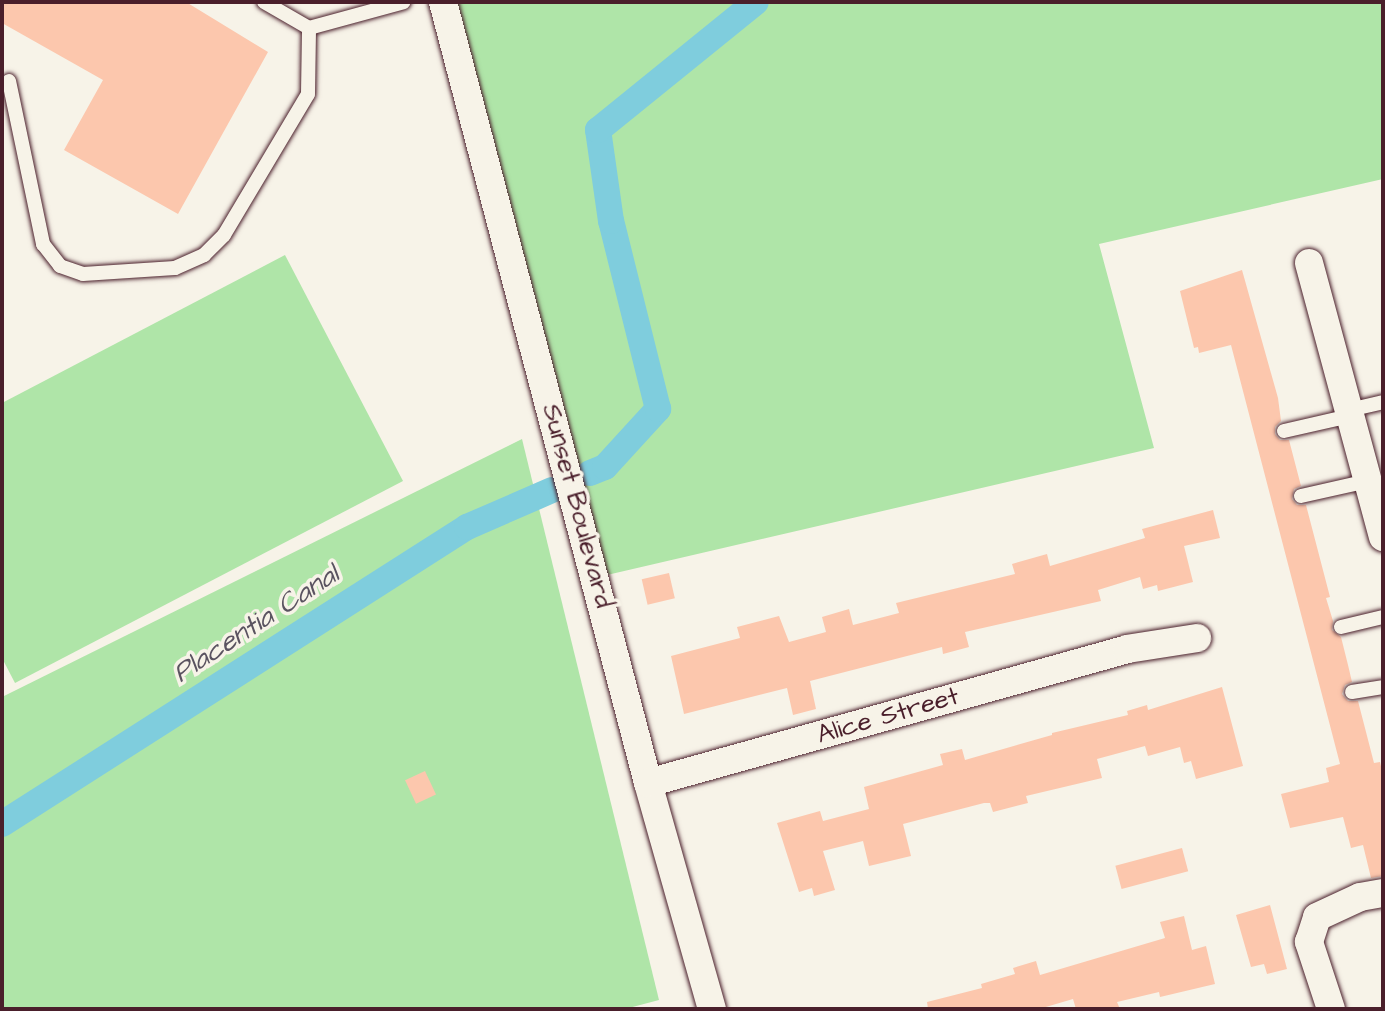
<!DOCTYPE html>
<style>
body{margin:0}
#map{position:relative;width:1385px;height:1011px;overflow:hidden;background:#f7f3e8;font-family:"Architects Daughter",sans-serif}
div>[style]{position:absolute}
.green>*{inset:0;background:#afe5a8}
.canal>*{height:26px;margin:-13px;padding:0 13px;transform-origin:13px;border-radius:13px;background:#7fcddd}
.building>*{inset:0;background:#fcc7ad;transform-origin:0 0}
.roads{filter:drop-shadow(0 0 2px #4a1f2b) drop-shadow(0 0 2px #4a1f2b)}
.service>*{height:14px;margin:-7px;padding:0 7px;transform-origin:7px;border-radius:7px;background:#f7f3e8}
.minor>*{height:28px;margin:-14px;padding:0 14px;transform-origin:14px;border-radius:14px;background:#f7f3e8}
span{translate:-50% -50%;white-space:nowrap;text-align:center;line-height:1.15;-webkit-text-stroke:7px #f7f3e8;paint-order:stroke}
.street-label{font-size:26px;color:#4a1f2b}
.water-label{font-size:28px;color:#5a5360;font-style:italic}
.frame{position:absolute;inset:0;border:4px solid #4a1f2b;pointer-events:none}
</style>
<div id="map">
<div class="green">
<div style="clip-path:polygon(454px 2px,1383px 2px,1383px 179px,1099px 244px,1154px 448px,607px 575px)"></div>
<div style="clip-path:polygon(285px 255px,403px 481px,15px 683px,2px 658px,2px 403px)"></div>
<div style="clip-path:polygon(522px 439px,659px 1000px,625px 1009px,2px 1009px,2px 697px)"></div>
</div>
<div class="canal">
<div style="left:590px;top:473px;width:16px;rotate:-22deg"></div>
<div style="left:605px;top:467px;width:79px;rotate:-47.6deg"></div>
<div style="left:658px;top:409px;width:194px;rotate:-104deg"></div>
<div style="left:611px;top:221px;width:92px;rotate:-98.1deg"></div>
<div style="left:598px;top:130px;width:203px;rotate:-39deg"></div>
<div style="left:2px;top:824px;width:552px;rotate:-32.57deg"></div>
<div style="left:467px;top:527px;width:93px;rotate:-23.5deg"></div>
</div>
<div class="building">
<div style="clip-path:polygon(2px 2px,186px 2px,268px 52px,178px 214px,64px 150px,103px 80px,2px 23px)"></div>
<div style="clip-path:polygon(1242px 270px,1278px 398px,1281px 421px,1275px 427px,1275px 434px,1280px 440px,1289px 440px,1301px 486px,1294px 489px,1292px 499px,1297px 505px,1306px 505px,1330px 597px,1326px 598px,1333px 621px,1332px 630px,1341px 637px,1348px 665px,1352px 682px,1345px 685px,1342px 694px,1348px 701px,1358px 701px,1374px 763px,1380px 762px,1383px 775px,1383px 876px,1371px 878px,1363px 845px,1351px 848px,1343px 817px,1290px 828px,1281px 794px,1329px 782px,1326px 768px,1340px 764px,1231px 345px,1199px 353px,1198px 347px,1194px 348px,1180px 291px)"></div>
<div style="clip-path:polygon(1213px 510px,1220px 538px,1184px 546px,1193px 582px,1158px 591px,1157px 585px,1143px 589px,1140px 577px,1098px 590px,1101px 601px,965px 632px,969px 647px,943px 654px,942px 647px,810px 681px,816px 709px,793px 715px,787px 688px,684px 714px,671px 656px,740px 638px,737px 627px,779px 616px,789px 642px,826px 632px,822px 617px,849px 609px,853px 625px,899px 613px,896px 603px,1015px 574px,1012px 564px,1047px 554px,1050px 566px,1145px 538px,1142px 529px)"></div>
<div style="left:669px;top:573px;width:26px;height:28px;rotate:77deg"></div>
<div style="clip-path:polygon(1222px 687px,1243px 766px,1196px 779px,1191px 761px,1184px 763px,1180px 747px,1148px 756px,1145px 746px,1097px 759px,1102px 778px,1026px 796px,1028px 803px,993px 812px,990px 803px,984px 803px,903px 824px,911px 856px,869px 866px,863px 841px,823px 851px,835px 890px,814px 896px,812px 888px,799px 892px,777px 823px,820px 811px,823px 821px,869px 809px,864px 787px,943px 765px,940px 754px,962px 749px,965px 760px,1052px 735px,1052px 733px,1128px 715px,1127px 711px,1147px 705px,1148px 710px)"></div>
<div style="left:425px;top:771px;width:26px;height:22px;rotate:65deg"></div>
<div style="left:1182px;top:848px;width:24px;height:69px;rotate:75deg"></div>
<div style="clip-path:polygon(1270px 905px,1287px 969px,1267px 974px,1264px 964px,1251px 967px,1236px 915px)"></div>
<div style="clip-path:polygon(1184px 916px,1192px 950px,1206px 946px,1215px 984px,1160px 997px,1159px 992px,1117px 1002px,1120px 1009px,1076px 1009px,1073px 999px,1039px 1009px,928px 1009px,927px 1002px,982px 988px,981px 984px,1015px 974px,1013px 968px,1036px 961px,1040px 975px,1165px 938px,1160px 922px)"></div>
</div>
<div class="roads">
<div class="service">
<div style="left:264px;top:2px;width:52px;rotate:30deg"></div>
<div style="left:309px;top:28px;width:98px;rotate:-15.3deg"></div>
<div style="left:9px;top:81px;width:167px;rotate:78.2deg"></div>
<div style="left:43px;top:244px;width:28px;rotate:52deg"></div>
<div style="left:60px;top:266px;width:24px;rotate:19deg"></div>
<div style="left:83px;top:274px;width:92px;rotate:-3.7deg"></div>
<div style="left:175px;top:268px;width:32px;rotate:-24deg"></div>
<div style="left:204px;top:255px;width:28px;rotate:-45deg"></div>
<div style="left:224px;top:235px;width:164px;rotate:-59.2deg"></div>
<div style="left:308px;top:94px;width:66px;rotate:-89.1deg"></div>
<div style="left:1349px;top:410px;width:35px;rotate:-13deg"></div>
<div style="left:1284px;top:431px;width:68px;rotate:-12.8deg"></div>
<div style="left:1301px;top:496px;width:69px;rotate:-12.6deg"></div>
<div style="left:1341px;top:627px;width:43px;rotate:-13.4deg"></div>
<div style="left:1352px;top:692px;width:31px;rotate:-9deg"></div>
</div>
<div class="minor">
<div style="left:443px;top:2px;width:807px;rotate:75.29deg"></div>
<div style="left:648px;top:783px;width:235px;rotate:74.2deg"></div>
<div style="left:1309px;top:263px;width:284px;rotate:74.9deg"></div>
<div style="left:648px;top:783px;width:497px;rotate:-15.6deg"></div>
<div style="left:1127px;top:649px;width:71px;rotate:-8.9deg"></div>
<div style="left:1331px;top:1009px;width:71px;rotate:-108.2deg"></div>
<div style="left:1309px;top:942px;width:26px;rotate:-72deg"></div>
<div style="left:1317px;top:917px;width:47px;rotate:-24.9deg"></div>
<div style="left:1360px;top:897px;width:23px;rotate:-10deg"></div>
</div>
</div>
<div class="street-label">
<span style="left:577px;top:506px;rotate:75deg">Sunset Boulevard</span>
<span style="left:888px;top:716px;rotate:-16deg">Alice Street</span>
</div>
<div class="water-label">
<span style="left:256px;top:624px;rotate:-33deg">Placentia Canal</span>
</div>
<div class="frame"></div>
</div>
